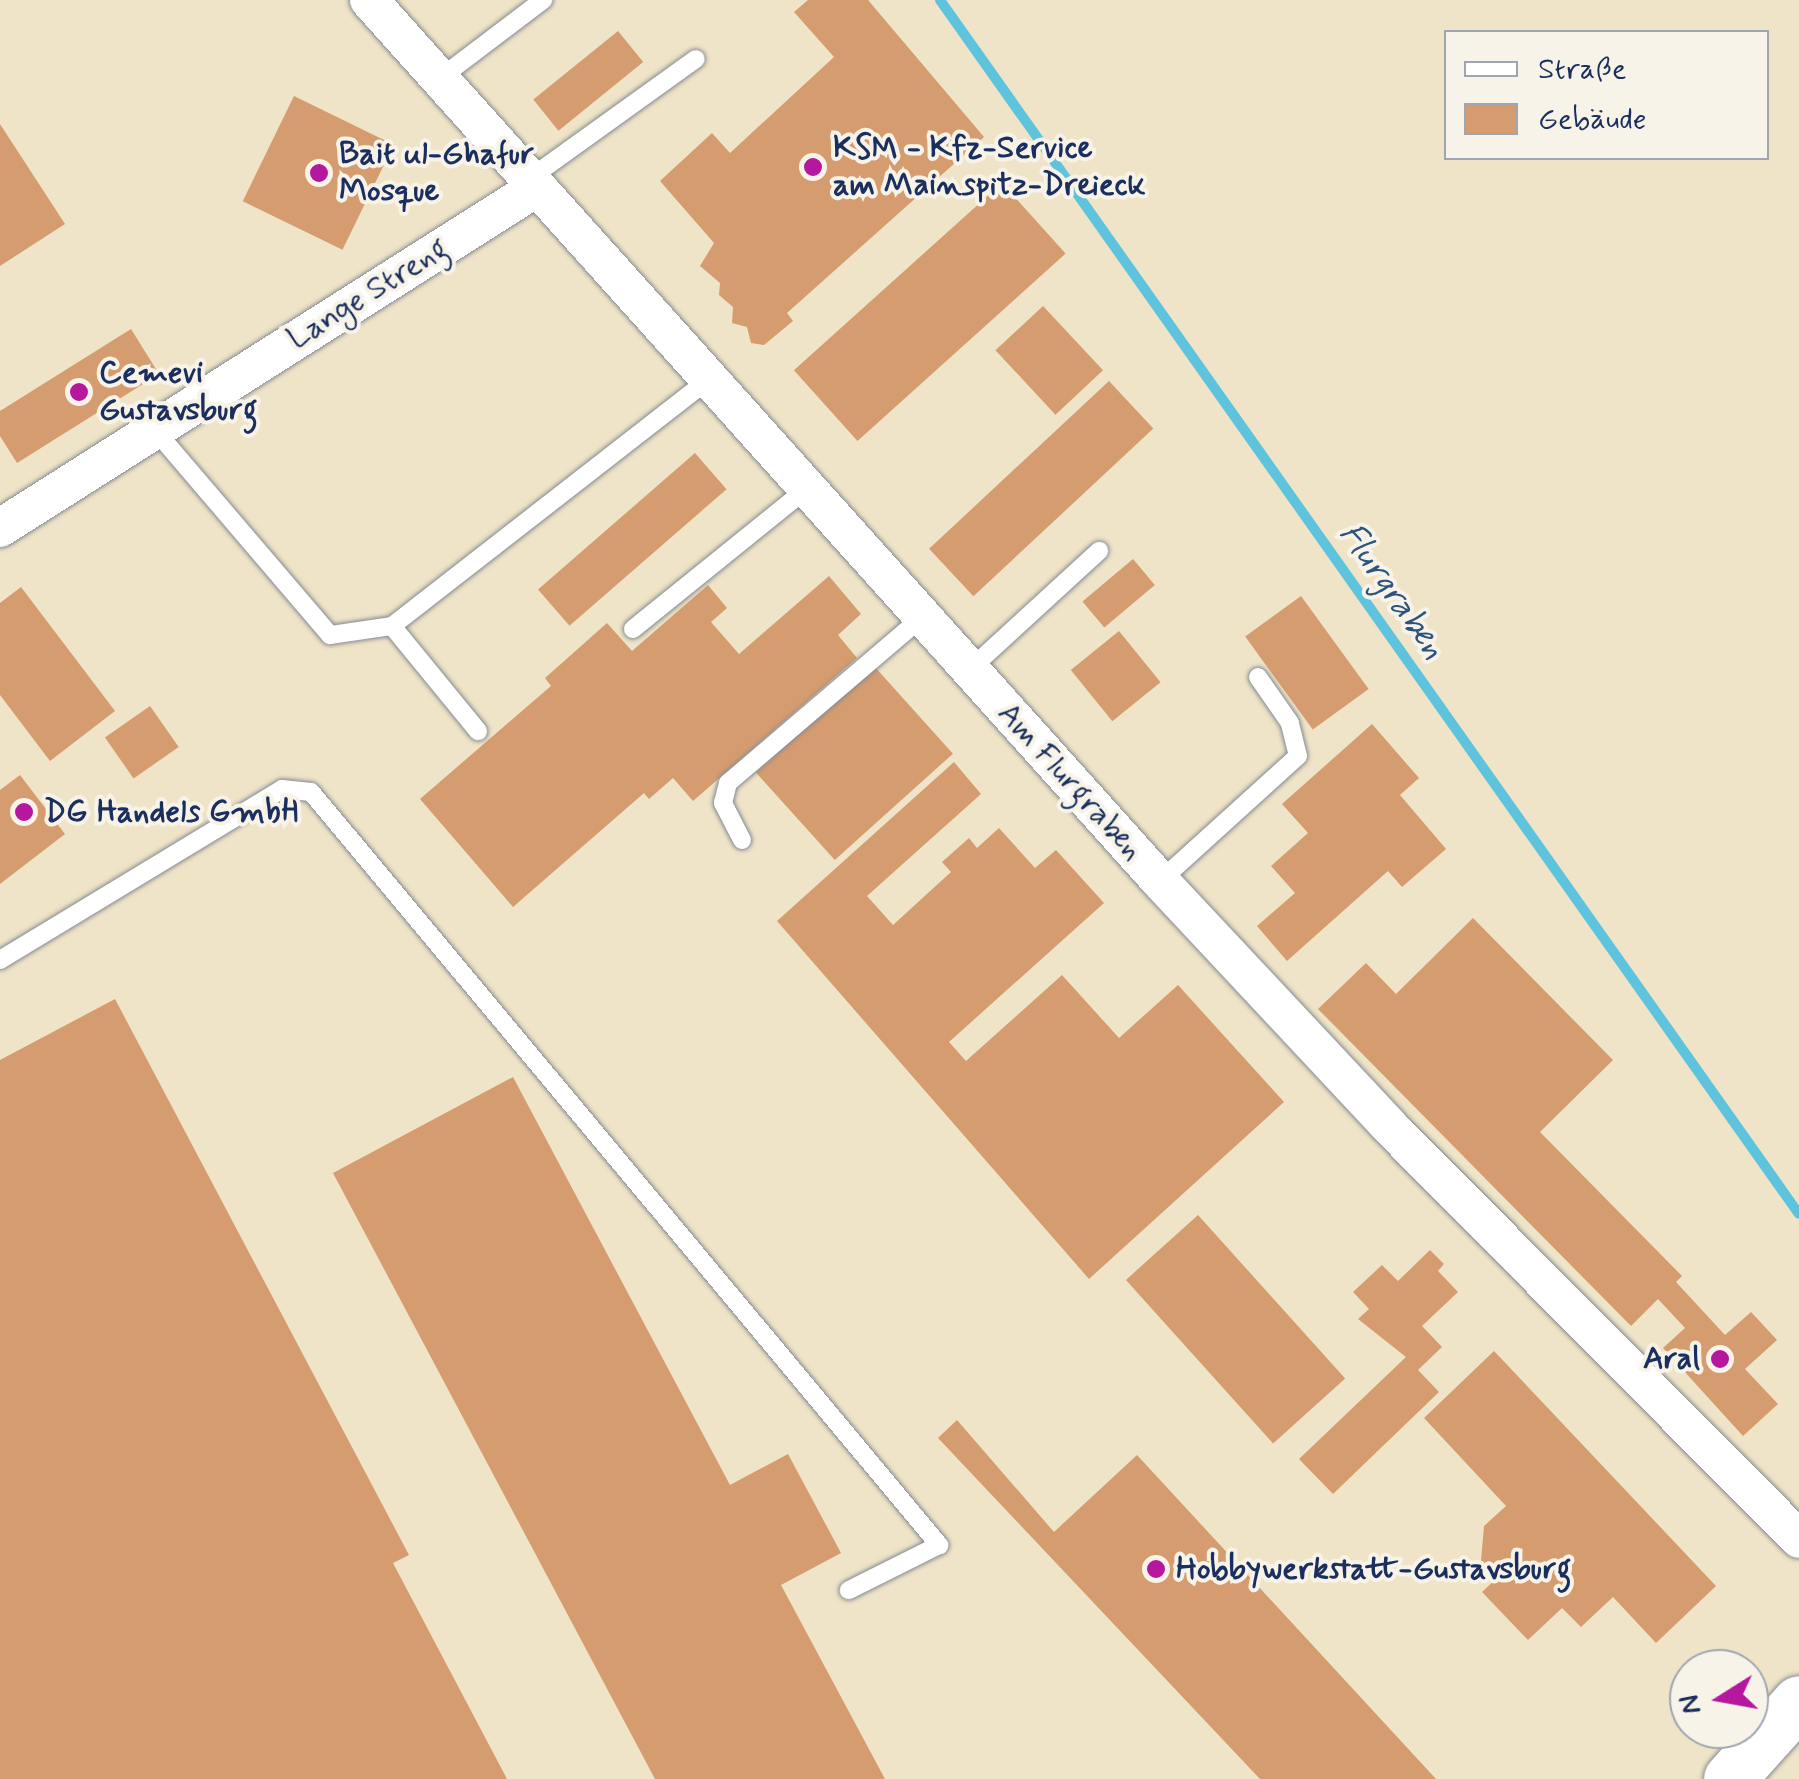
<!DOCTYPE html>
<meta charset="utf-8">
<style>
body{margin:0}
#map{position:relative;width:1799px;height:1779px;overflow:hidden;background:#efe4c7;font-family:Mynerve,sans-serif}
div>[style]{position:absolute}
.stream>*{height:10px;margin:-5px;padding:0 5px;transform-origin:5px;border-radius:5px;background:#5ec3dc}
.building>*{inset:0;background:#d59c6f;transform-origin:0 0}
.roads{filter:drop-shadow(0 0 2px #858a92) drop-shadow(0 0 2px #858a92)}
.lane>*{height:18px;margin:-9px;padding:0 9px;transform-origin:9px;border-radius:9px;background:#fff}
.street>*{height:38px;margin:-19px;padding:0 19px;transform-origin:19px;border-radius:19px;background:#fff}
.secondary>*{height:52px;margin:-26px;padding:0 26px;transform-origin:26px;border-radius:26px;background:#fff}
.dots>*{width:28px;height:28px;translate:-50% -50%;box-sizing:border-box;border:5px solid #f7f3e8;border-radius:50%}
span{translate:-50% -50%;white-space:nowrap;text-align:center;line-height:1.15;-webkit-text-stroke:8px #f7f3e8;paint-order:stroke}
.poi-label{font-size:32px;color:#1b2f5e;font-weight:700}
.left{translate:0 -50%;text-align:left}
.right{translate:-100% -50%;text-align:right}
.street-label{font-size:32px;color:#1b2f5e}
.water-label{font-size:35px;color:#2c547e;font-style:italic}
.legend{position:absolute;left:1444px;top:30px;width:325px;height:130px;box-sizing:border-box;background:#f7f3e8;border:2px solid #9fa5b1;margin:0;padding:12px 18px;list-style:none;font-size:30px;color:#1b2f5e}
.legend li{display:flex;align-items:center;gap:20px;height:50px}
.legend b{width:50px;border:2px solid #9fa5b1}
.north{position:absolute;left:1669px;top:1649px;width:100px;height:100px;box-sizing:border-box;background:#f7f3e8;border:2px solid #9fa5b1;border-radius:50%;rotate:259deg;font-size:28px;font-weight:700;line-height:40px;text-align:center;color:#1b2f5e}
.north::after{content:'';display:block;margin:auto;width:35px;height:45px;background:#b5179e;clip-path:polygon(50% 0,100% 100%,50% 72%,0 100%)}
</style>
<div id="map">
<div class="stream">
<div style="left:940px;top:0;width:1487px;rotate:54.72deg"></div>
</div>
<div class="building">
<div style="clip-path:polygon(808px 0,868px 0,984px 137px,787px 313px,793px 321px,764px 345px,751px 343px,747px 327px,732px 323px,733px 307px,719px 295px,720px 283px,700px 266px,714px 243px,660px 181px,712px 133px,730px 153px,834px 57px,794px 12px)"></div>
<div style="left:618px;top:31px;width:40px;height:109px;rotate:51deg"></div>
<div style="left:294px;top:96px;width:111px;height:117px;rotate:26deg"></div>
<div style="clip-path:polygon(0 124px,65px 224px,0 266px)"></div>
<div style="left:1002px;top:183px;width:95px;height:280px;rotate:48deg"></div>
<div style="left:1043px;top:306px;width:88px;height:65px;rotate:47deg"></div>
<div style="clip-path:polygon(131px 329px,159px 374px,17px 463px,0 436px,0 411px)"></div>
<div style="left:1109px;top:381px;width:65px;height:246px;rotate:47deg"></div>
<div style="left:695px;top:453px;width:48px;height:208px;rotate:49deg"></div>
<div style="left:1133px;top:559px;width:34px;height:66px;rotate:50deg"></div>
<div style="clip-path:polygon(829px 576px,861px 614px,838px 635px,857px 658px,693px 801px,673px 778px,649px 799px,644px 793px,513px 907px,420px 799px,551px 686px,545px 678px,607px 623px,632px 651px,708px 585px,727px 608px,711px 622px,739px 654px)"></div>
<div style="clip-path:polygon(21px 587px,115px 711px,50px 761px,0 695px,0 603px)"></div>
<div style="left:1301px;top:596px;width:115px;height:69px;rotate:54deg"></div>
<div style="left:1119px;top:631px;width:66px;height:62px;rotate:51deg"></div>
<div style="left:874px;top:666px;width:118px;height:159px;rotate:48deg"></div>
<div style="left:150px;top:706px;width:50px;height:55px;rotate:55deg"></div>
<div style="clip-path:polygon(1372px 724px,1419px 778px,1400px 795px,1446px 849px,1402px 887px,1388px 871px,1287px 961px,1257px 926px,1295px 893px,1271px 866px,1308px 833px,1282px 804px)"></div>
<div style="clip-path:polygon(954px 762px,981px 794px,867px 896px,893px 925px,951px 872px,942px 862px,969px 838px,977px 848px,999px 828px,1035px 868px,1056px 850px,1104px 903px,949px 1042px,966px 1061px,1062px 975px,1119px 1038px,1178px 985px,1284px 1102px,1089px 1279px,777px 921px)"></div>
<div style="clip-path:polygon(20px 775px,65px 834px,0 884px,0 790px)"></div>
<div style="clip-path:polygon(1473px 918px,1613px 1060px,1540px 1132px,1682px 1276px,1676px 1282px,1725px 1335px,1751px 1312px,1777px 1340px,1745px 1369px,1778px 1404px,1743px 1436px,1663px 1348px,1685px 1328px,1658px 1299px,1631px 1326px,1318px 1009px,1366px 963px,1396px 994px)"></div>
<div style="clip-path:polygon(115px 999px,409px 1555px,393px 1563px,507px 1779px,0 1779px,0 1060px)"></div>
<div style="clip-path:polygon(513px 1077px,730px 1485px,788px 1454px,841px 1553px,781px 1585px,885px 1779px,655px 1779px,333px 1173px)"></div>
<div style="left:1198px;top:1215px;width:220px;height:97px;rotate:48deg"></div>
<div style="clip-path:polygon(1430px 1250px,1444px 1264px,1438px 1271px,1458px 1292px,1422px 1326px,1442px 1347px,1418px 1370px,1439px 1392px,1333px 1494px,1299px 1459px,1406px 1357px,1358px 1319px,1369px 1309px,1353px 1292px,1382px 1265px,1398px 1281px)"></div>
<div style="clip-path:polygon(1494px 1351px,1716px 1586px,1656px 1643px,1613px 1597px,1581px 1627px,1562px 1608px,1528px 1640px,1482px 1592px,1497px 1578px,1481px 1561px,1484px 1526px,1506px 1506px,1424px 1418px)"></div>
<div style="clip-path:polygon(957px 1420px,1054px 1532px,1137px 1455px,1436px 1779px,1260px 1779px,938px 1438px)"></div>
</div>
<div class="roads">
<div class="lane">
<div style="left:439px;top:79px;width:131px;rotate:-37.2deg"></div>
<div style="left:526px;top:181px;width:209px;rotate:-35.7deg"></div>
<div style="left:154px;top:429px;width:271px;rotate:49.5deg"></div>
<div style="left:330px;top:635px;width:63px;rotate:-8.3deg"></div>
<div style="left:392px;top:626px;width:397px;rotate:-37.9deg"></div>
<div style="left:392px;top:626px;width:136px;rotate:50.7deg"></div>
<div style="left:633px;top:629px;width:220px;rotate:-38.9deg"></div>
<div style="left:968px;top:671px;width:178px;rotate:-42.5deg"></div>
<div style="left:742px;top:840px;width:42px;rotate:-117.2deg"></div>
<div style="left:723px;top:803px;width:21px;rotate:-76deg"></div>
<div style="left:728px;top:783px;width:253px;rotate:-40.5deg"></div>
<div style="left:1160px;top:881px;width:186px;rotate:-42.2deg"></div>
<div style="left:1298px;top:756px;width:34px;rotate:-104deg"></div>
<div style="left:1290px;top:723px;width:56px;rotate:-124.8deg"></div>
<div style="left:0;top:960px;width:330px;rotate:-31.2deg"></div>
<div style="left:282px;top:789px;width:29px;rotate:6deg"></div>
<div style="left:311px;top:792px;width:981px;rotate:50.17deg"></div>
<div style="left:939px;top:1545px;width:101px;rotate:153.4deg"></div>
</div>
<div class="street">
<div style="left:369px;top:0;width:1184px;rotate:48.08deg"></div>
<div style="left:1160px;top:881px;width:334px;rotate:46.9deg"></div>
<div style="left:1388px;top:1125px;width:583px;rotate:45.21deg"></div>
<div style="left:0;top:528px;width:631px;rotate:-32.38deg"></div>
</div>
<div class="secondary">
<div style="left:1730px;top:1779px;width:103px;rotate:-48.1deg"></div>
</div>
</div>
<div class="dots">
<div style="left:813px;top:167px;background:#b5179e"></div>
<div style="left:319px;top:173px;background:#b5179e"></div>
<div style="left:79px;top:392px;background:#b5179e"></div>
<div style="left:24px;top:812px;background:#b5179e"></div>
<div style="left:1720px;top:1359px;background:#b5179e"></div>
<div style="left:1156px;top:1569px;background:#b5179e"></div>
</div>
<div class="poi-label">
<span class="left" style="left:833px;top:167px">KSM - Kfz-Service<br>am Mainspitz-Dreieck</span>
<span class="left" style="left:339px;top:173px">Bait ul-Ghafur<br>Mosque</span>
<span class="left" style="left:99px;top:392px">Cemevi<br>Gustavsburg</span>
<span class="left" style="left:44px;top:812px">DG Handels GmbH</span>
<span class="right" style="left:1700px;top:1359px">Aral</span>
<span class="left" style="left:1176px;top:1569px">Hobbywerkstatt-Gustavsburg</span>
</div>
<div class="street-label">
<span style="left:368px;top:294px;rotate:-32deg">Lange Streng</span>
<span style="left:1070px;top:782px;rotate:48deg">Am Flurgraben</span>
</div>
<div class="water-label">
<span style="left:1392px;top:591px;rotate:55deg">Flurgraben</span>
</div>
<ul class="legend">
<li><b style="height:12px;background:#fff"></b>Straße</li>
<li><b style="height:28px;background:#d59c6f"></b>Gebäude</li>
</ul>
<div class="north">N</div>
</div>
